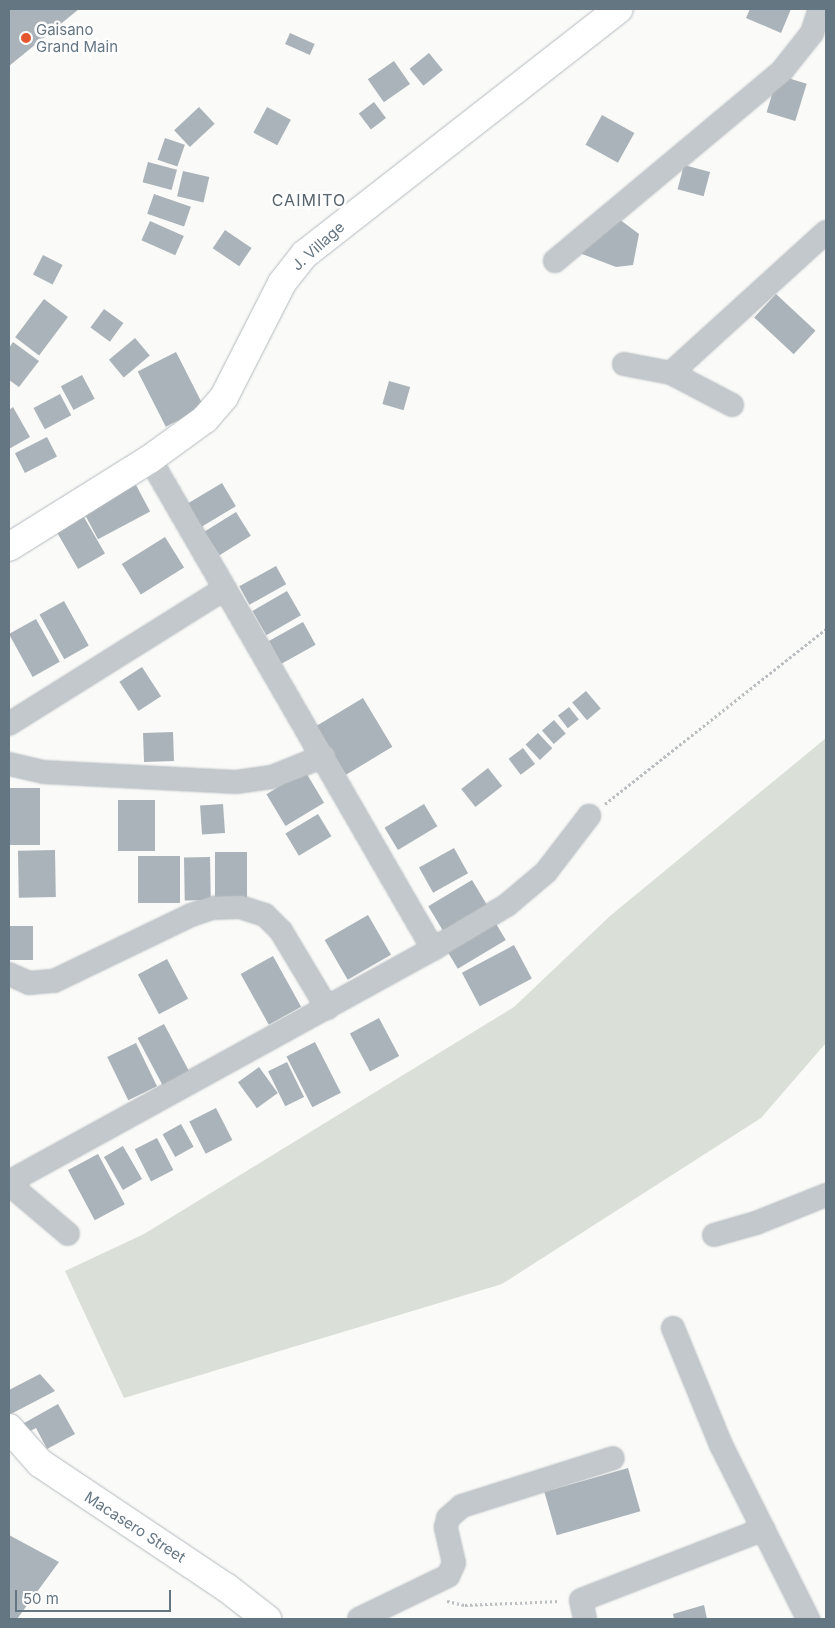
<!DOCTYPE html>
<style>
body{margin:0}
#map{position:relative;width:835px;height:1628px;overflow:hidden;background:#fafaf8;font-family:Inter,sans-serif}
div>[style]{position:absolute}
.green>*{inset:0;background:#dadfd7}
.building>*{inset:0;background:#aab3b9;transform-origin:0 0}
.path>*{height:3px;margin-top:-1.5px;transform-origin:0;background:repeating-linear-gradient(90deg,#bbbfc2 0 2.5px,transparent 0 5px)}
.roads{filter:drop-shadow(0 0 1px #b3babf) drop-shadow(0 0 1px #b3babf)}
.street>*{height:22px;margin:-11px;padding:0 11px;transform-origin:11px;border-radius:11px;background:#c3c8cc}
.secondary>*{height:28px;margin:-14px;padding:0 14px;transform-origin:14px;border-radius:14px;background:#fff}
.dots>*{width:14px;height:14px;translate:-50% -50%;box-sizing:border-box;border:2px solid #fff;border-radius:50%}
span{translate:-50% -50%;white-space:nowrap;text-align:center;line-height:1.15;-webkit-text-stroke:5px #fff;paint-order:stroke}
.poi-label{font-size:15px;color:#657683}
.left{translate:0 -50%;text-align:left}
.street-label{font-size:15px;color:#657683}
.neighbourhood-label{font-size:16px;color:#57646e;letter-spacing:1px}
.frame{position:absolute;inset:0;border:10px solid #657683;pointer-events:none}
.scale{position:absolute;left:15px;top:1590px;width:156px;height:22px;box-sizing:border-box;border:2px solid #657683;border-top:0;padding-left:6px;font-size:15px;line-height:18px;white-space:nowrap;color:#657683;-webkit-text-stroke:4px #fff;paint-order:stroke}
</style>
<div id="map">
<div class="green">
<div style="clip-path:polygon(826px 738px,826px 1043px,761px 1118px,502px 1284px,124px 1398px,65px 1271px,144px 1234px,514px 1007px,610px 916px)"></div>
</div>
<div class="building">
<div style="clip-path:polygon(9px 9px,79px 9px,9px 66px)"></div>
<div style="clip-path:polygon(750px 9px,791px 9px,781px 33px,746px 18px)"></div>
<div style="left:290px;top:33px;width:27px;height:12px;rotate:24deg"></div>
<div style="left:429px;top:53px;width:22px;height:25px;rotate:51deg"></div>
<div style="left:394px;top:61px;width:28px;height:32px;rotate:55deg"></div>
<div style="left:778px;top:75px;width:30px;height:39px;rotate:17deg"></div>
<div style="left:374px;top:102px;width:20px;height:19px;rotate:53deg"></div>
<div style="left:199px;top:107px;width:23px;height:34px;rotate:47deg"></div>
<div style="left:267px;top:107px;width:27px;height:29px;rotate:28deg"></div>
<div style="left:602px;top:115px;width:37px;height:34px;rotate:29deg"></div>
<div style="left:165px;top:138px;width:21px;height:23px;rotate:19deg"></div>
<div style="left:148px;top:162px;width:30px;height:21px;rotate:15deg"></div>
<div style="left:684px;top:165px;width:27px;height:25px;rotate:15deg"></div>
<div style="left:183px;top:171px;width:27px;height:26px;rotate:13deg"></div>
<div style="left:154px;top:194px;width:39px;height:21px;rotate:19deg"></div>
<div style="clip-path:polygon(615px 216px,639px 234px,633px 265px,616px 267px,577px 252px)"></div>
<div style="left:150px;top:221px;width:37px;height:21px;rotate:24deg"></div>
<div style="left:225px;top:230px;width:32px;height:22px;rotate:34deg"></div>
<div style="left:43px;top:255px;width:22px;height:22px;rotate:27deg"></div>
<div style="left:776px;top:294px;width:54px;height:32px;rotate:43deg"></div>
<div style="left:44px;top:299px;width:30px;height:48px;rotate:37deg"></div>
<div style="left:104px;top:309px;width:24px;height:23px;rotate:36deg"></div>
<div style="left:135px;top:338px;width:23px;height:34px;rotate:50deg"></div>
<div style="clip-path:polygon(13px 342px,39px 361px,19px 387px,9px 380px,9px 348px)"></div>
<div style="left:176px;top:352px;width:62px;height:43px;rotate:63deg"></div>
<div style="left:82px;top:375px;width:27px;height:24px;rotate:62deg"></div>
<div style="left:389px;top:381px;width:22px;height:24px;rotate:16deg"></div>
<div style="left:60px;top:394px;width:24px;height:30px;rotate:62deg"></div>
<div style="clip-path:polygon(13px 407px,30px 437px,9px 449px,9px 410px)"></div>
<div style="left:47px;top:437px;width:22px;height:36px;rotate:63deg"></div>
<div style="left:222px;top:483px;width:27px;height:41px;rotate:59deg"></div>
<div style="left:136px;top:485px;width:30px;height:59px;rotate:62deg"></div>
<div style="left:81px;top:512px;width:48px;height:31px;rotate:60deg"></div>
<div style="left:236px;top:512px;width:28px;height:37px;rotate:58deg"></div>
<div style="left:165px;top:537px;width:36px;height:51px;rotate:58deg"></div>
<div style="left:276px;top:566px;width:21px;height:42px;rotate:61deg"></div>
<div style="left:287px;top:591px;width:28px;height:40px;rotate:60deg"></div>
<div style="left:64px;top:601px;width:51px;height:28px;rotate:61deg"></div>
<div style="left:36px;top:619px;width:49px;height:31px;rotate:61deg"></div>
<div style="left:303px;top:622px;width:26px;height:39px;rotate:61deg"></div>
<div style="left:142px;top:667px;width:35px;height:27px;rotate:57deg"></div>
<div style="left:586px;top:691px;width:23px;height:18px;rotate:50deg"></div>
<div style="left:363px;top:698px;width:57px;height:54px;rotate:59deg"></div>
<div style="left:569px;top:707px;width:16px;height:14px;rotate:52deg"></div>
<div style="left:554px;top:720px;width:18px;height:16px;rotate:49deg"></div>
<div style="left:173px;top:732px;width:29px;height:30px;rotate:88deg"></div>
<div style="left:538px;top:733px;width:21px;height:17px;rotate:47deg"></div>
<div style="left:523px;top:748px;width:20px;height:18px;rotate:53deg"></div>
<div style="left:488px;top:768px;width:23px;height:34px;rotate:52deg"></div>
<div style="left:305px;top:771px;width:37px;height:45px;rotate:59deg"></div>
<div style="left:10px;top:788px;width:30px;height:57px"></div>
<div style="left:118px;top:800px;width:37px;height:51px"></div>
<div style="left:223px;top:804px;width:29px;height:23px;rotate:86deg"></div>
<div style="left:424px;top:804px;width:26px;height:46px;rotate:59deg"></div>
<div style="left:318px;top:814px;width:26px;height:38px;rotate:59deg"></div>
<div style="left:454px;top:848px;width:29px;height:40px;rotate:61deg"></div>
<div style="left:55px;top:850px;width:47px;height:37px;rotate:89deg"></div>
<div style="left:215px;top:852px;width:32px;height:45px"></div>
<div style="left:180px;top:856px;width:47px;height:42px;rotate:90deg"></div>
<div style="left:210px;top:857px;width:43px;height:26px;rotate:89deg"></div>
<div style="left:472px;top:880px;width:33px;height:51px;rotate:59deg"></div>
<div style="left:368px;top:915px;width:46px;height:50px;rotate:60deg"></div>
<div style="left:495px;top:922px;width:21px;height:56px;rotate:59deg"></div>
<div style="left:9px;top:926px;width:24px;height:34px"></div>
<div style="left:514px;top:945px;width:38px;height:59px;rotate:62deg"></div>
<div style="left:273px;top:956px;width:58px;height:37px;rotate:61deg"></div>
<div style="left:167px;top:959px;width:45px;height:33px;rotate:62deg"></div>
<div style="left:379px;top:1018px;width:43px;height:33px;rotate:62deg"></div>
<div style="left:164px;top:1024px;width:54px;height:30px;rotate:62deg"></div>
<div style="left:315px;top:1042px;width:57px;height:32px;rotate:63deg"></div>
<div style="left:136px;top:1043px;width:48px;height:32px;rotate:64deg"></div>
<div style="left:287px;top:1062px;width:39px;height:21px;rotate:64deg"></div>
<div style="left:259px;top:1067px;width:32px;height:26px;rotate:54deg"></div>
<div style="left:216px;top:1108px;width:36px;height:30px;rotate:63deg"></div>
<div style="left:181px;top:1124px;width:26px;height:21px;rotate:61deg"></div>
<div style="left:157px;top:1138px;width:36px;height:25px;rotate:63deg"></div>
<div style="left:123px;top:1146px;width:38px;height:22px;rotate:60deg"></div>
<div style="left:98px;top:1154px;width:57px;height:34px;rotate:62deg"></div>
<div style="clip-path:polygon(40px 1374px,55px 1391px,9px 1415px,9px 1390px)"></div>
<div style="clip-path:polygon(58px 1404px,75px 1434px,47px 1449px,36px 1428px,22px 1435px,17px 1427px)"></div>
<div style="left:628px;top:1468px;width:45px;height:87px;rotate:74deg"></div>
<div style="clip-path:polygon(9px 1535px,59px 1562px,17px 1619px,9px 1619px)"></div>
<div style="clip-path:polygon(704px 1605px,707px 1619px,674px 1619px,673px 1614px)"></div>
</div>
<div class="path">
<div style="left:605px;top:804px;width:282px;rotate:-38.4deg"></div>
<div style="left:447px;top:1601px;width:18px;rotate:13deg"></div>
<div style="left:465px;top:1605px;width:95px;rotate:-2.4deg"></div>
</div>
<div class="roads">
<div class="street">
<div style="left:555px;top:261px;width:295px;rotate:-39.9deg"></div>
<div style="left:781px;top:72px;width:50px;rotate:-51.5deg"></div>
<div style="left:812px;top:33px;width:25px;rotate:-72deg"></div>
<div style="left:624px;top:364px;width:48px;rotate:10.8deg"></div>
<div style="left:671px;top:373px;width:69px;rotate:27.7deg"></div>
<div style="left:671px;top:373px;width:210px;rotate:-42.3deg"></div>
<div style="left:150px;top:459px;width:566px;rotate:59.99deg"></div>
<div style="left:9px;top:724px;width:252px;rotate:-32.1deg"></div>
<div style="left:9px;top:764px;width:35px;rotate:13deg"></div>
<div style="left:43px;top:772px;width:193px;rotate:3deg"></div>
<div style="left:236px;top:782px;width:36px;rotate:-8deg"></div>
<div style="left:272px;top:777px;width:56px;rotate:-22deg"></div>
<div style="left:9px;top:974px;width:22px;rotate:24deg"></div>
<div style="left:29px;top:983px;width:25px;rotate:-5deg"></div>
<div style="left:54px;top:981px;width:152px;rotate:-25.7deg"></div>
<div style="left:191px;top:915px;width:23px;rotate:-18deg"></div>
<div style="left:213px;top:908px;width:27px;rotate:-2deg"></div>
<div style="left:240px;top:907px;width:26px;rotate:18deg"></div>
<div style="left:265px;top:915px;width:23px;rotate:45deg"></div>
<div style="left:281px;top:931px;width:90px;rotate:59.1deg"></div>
<div style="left:9px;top:1182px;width:484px;rotate:-28.8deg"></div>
<div style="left:433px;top:949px;width:86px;rotate:-30.7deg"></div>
<div style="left:507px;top:905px;width:51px;rotate:-40.2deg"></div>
<div style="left:546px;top:872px;width:71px;rotate:-52.5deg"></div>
<div style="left:9px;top:1184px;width:77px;rotate:40.3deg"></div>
<div style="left:714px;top:1235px;width:44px;rotate:-15.9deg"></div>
<div style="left:756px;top:1223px;width:75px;rotate:-21.8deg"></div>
<div style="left:673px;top:1328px;width:126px;rotate:67.7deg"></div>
<div style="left:721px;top:1445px;width:195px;rotate:63.4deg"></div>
<div style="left:359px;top:1619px;width:99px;rotate:-25.8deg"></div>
<div style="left:448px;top:1576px;width:14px;rotate:-65deg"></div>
<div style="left:454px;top:1563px;width:37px;rotate:-103deg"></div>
<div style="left:446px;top:1527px;width:9px;rotate:-77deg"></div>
<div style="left:448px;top:1518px;width:18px;rotate:-41deg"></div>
<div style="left:462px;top:1506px;width:158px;rotate:-17.6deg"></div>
<div style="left:585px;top:1619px;width:19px;rotate:-102deg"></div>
<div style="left:581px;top:1600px;width:196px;rotate:-21.2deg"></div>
</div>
<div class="secondary">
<div style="left:9px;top:547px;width:166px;rotate:-32deg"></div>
<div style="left:150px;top:459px;width:68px;rotate:-36deg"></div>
<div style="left:205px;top:419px;width:29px;rotate:-49deg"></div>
<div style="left:224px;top:397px;width:128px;rotate:-63deg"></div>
<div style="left:282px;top:283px;width:37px;rotate:-52deg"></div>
<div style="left:305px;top:254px;width:398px;rotate:-38deg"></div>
<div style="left:9px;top:1428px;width:47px;rotate:48.5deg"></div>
<div style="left:40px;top:1463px;width:225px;rotate:33.8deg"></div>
<div style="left:227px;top:1588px;width:51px;rotate:37.8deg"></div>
</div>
</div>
<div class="dots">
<div style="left:26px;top:38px;background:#e4572e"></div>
</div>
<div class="poi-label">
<span class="left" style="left:36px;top:38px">Gaisano<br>Grand Main</span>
</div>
<div class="street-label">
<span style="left:318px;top:246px;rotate:-42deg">J. Village</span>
<span style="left:135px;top:1527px;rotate:33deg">Macasero Street</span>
</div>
<div class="neighbourhood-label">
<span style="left:309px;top:200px">CAIMITO</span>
</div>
<div class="frame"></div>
<div class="scale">50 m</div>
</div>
